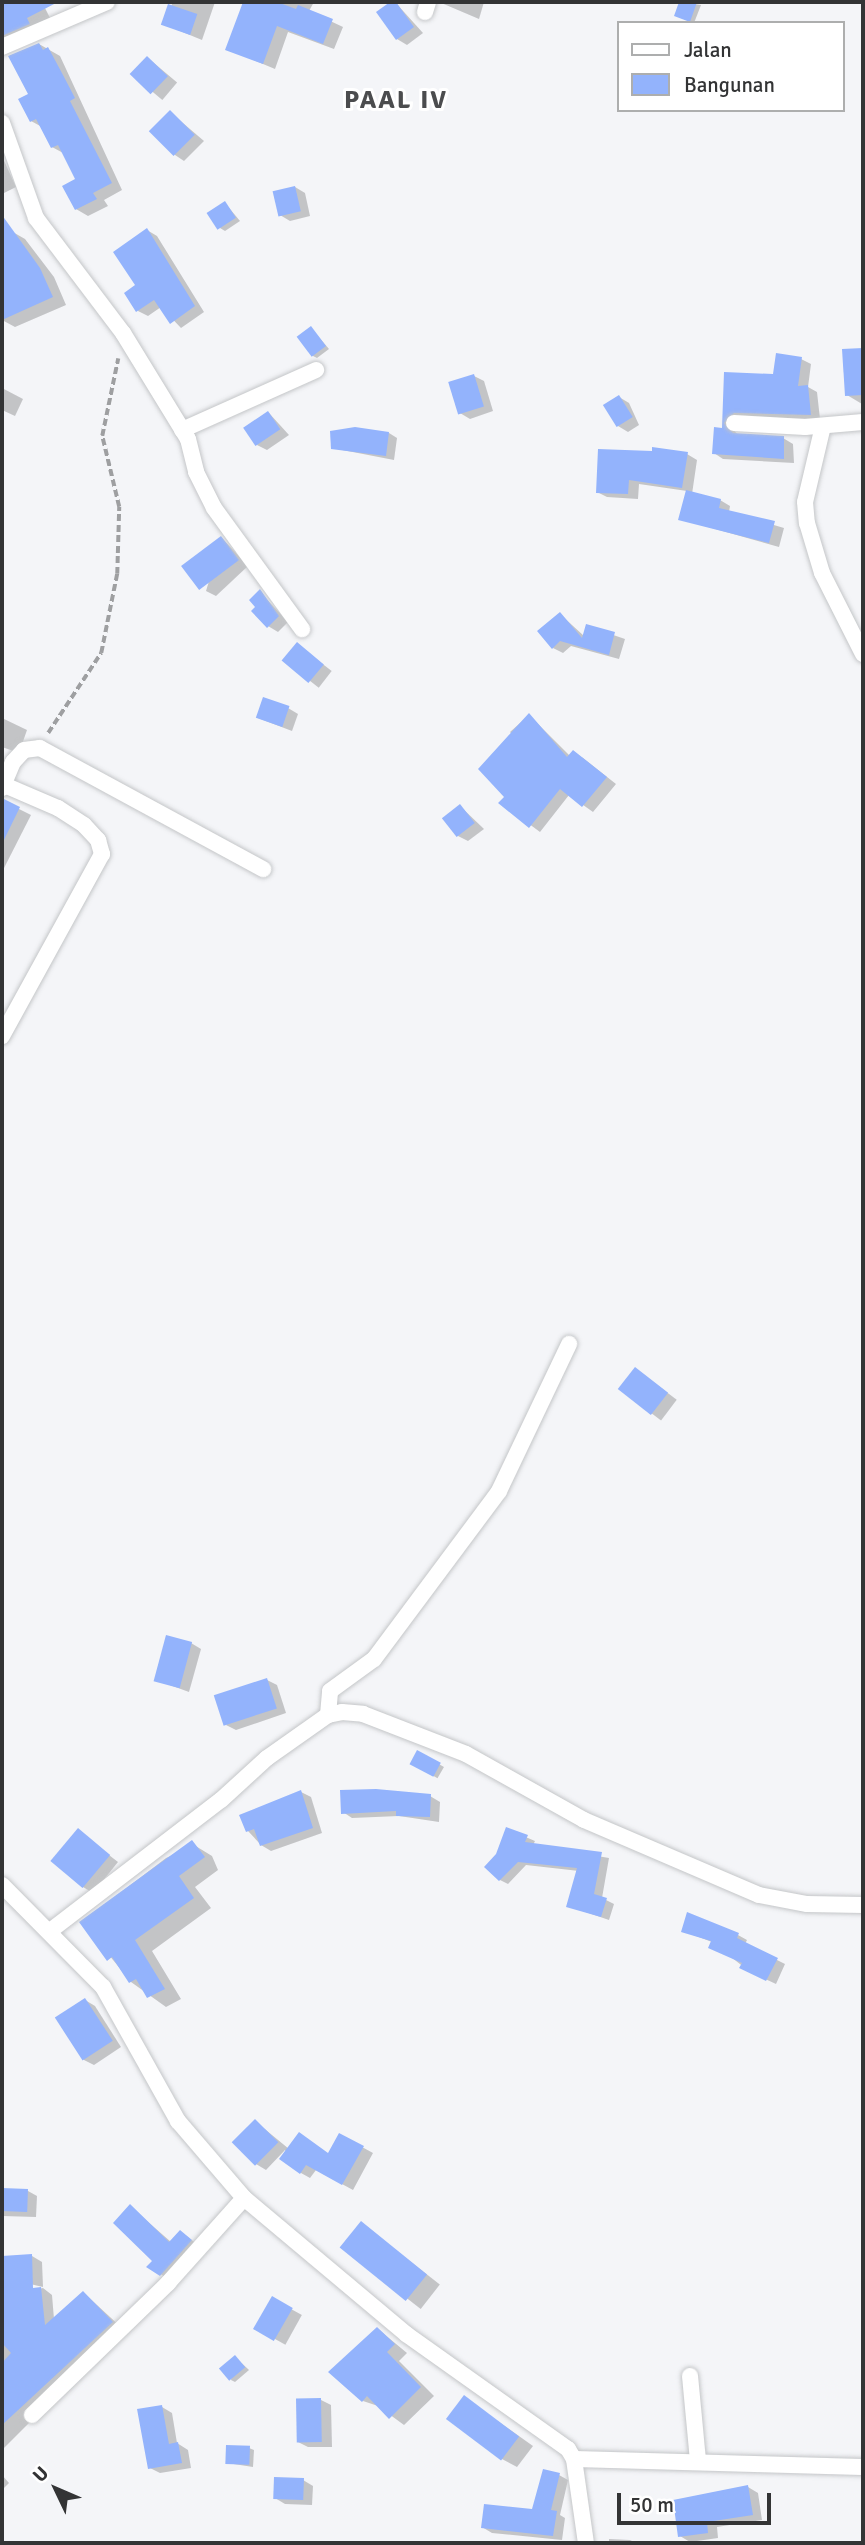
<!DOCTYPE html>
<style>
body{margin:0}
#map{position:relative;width:865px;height:2545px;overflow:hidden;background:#f4f5f8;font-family:Signika,sans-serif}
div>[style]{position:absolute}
.shadow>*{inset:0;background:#0003;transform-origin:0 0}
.building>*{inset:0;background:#93b3fc;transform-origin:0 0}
.path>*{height:3.5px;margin-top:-1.75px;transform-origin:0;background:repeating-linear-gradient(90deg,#9e9fa1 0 7px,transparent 0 10.5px)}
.roads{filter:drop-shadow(0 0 2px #c4c6c8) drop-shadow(0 0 2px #c4c6c8)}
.minor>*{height:16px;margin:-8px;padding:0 8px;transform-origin:8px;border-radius:8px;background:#fff}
span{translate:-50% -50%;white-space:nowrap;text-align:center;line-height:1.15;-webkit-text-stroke:6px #fff;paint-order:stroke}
.district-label{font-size:26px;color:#4b4c4e;font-weight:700;letter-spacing:2px}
.frame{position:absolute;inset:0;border:4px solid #333435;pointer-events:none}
.legend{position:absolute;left:617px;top:21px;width:228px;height:91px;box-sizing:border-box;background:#fff;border:2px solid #adaeae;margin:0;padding:9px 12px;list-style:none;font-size:21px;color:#333435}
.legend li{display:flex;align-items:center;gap:14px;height:35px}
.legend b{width:35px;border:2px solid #adaeae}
.north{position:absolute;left:21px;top:2454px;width:70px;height:70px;-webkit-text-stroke:5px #fff;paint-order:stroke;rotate:314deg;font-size:19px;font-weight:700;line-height:28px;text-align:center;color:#333435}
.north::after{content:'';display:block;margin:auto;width:24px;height:32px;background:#333435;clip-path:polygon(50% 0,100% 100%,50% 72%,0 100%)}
.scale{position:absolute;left:617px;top:2493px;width:154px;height:32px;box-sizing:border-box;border:4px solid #333435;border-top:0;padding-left:9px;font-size:21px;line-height:24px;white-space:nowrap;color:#333435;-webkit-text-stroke:5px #fff;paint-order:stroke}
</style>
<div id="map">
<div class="shadow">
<div style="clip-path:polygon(2px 2px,42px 2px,51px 20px,2px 46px)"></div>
<div style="clip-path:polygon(173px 2px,215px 2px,202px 40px,163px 24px)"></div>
<div style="clip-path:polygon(237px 2px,314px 2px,309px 11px,343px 27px,334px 49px,288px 32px,275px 69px,227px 49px,244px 5px)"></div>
<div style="clip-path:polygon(395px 2px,423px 33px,407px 45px,397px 39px,378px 13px)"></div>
<div style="clip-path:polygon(439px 2px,484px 2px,479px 19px)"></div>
<div style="clip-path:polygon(680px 2px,701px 5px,694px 23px,676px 16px)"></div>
<div style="clip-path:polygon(39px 44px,60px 56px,122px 190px,104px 200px,108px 206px,88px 216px,76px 209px,77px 180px,65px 154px,52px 147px,42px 127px,31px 121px,30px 95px)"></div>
<div style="left:148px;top:58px;width:38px;height:23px;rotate:40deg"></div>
<div style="clip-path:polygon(170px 112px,204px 141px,184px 161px,175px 155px)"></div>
<div style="clip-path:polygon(2px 156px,16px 187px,2px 194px)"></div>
<div style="clip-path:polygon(295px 187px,305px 193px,310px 216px,290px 221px,280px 215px)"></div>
<div style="clip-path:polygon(225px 203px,240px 221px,225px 231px,220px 228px)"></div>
<div style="clip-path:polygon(147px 230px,157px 236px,204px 312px,181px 328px,161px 307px,148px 316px,138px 311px)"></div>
<div style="clip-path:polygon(11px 231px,25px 239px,54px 277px,66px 305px,15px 327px,2px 320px,2px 286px,10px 283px,2px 270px,2px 237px)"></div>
<div style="clip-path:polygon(311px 328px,329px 349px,317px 358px,313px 356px)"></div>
<div style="clip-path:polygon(863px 350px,863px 404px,862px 404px,847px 395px,844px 351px)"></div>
<div style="clip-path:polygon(801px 359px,811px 364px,808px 387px,817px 392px,820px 419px,745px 417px,732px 428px,738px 435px,783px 438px,793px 444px,794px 463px,723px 459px,714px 453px,723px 430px,726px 374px,775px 376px)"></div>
<div style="clip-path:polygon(474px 376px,484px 381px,493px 411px,470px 419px,460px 413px)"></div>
<div style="clip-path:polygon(2px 388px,23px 399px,15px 416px,2px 410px)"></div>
<div style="clip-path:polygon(619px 397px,629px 403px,639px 425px,628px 432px,618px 426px)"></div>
<div style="clip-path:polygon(269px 413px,289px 435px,267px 450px,257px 445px)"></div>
<div style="clip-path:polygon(389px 433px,397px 438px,394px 460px,332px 448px)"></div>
<div style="clip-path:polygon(653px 453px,687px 454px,697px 460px,692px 494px,720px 500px,730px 506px,729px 512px,784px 528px,779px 547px,680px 519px,687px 491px,639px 484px,638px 499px,607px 497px,597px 492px)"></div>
<div style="clip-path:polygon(222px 538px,248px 566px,216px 596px,206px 591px)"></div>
<div style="clip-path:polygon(260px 592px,288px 622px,278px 632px,268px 626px,258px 607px)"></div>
<div style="clip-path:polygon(560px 614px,584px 636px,587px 626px,625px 639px,619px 659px,571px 646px,563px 653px,553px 648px)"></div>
<div style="left:297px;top:644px;width:44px;height:21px;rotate:38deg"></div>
<div style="clip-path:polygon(288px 708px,298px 714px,292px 731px,258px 718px)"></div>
<div style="clip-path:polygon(529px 715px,570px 756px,573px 752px,583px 758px,616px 784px,593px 812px,569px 795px,540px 832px,501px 803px,506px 796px,514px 737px,510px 732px)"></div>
<div style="clip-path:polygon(2px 718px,27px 730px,19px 753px,2px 747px)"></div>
<div style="clip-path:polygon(3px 801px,31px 815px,2px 872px,2px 803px)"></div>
<div style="clip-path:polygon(460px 806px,484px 829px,468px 841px,458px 836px)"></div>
<div style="left:636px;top:1369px;width:51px;height:26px;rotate:37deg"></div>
<div style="clip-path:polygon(191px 1643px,201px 1649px,189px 1692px,156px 1680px)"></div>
<div style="clip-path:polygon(267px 1680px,277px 1685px,286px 1713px,236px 1730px,226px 1725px)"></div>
<div style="left:418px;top:1752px;width:30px;height:13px;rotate:30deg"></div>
<div style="clip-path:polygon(301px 1792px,311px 1797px,322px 1833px,271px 1851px,261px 1845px,248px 1831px)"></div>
<div style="clip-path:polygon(430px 1796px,440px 1802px,439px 1822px,399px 1816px,352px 1818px,343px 1812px)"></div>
<div style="clip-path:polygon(507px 1829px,535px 1841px,533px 1845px,609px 1858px,602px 1898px,614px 1904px,609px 1920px,568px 1906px,579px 1871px,526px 1865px,508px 1884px,500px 1880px,498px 1855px)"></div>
<div style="clip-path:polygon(78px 1831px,118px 1862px,93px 1893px,83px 1887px)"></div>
<div style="clip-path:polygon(194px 1845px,212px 1856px,218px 1870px,195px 1887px,211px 1908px,152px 1951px,181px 1999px,166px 2007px,131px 1982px,82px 1922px,166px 1858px)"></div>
<div style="clip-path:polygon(688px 1915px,738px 1935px,747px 1940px,745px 1944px,785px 1964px,776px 1984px,750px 1972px,712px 1942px,683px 1931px)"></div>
<div style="clip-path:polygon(85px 2000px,95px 2006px,121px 2047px,94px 2065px,84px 2060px)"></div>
<div style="clip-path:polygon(255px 2121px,289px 2149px,329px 2155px,340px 2135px,373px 2153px,353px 2190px,316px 2170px,310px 2178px,301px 2173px,285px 2150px,266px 2170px,256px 2164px)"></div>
<div style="clip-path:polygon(2px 2189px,28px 2191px,37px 2196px,36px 2217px,2px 2216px)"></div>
<div style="clip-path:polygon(131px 2207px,171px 2242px,181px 2232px,201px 2247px,171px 2280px,148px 2267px,154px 2261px)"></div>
<div style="left:361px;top:2223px;width:100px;height:31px;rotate:38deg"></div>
<div style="clip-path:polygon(32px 2256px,42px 2262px,43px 2287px,13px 2280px)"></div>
<div style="clip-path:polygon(43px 2288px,52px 2295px,54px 2319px,84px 2293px,123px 2329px,3px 2449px,2px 2297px)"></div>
<div style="left:273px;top:2299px;width:33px;height:34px;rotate:29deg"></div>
<div style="clip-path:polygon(378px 2329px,407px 2353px,399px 2361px,434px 2396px,404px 2425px,378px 2406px,363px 2401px)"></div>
<div style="clip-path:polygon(235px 2357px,249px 2370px,235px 2382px,231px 2380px)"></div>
<div style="clip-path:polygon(465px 2398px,533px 2446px,517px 2467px,502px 2459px)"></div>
<div style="clip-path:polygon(321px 2400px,331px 2405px,332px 2447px,308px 2447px,298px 2442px)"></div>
<div style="clip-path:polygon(162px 2407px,172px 2413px,177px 2443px,188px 2450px,191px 2468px,160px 2473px,150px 2468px)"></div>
<div style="clip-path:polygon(249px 2448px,254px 2450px,253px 2467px,227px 2463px)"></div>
<div style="clip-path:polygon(2px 2475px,9px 2483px,2px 2490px)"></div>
<div style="clip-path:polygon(559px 2475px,568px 2480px,560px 2515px,565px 2518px,562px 2540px,492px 2533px,482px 2527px,534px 2510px)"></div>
<div style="clip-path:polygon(303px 2480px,313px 2486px,312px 2505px,285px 2504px,275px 2498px)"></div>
<div style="clip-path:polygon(748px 2487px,758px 2493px,762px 2520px,717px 2527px,718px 2538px,690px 2542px,680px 2536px)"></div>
<div style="clip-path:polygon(609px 2539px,630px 2540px,636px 2543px,609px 2543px)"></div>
</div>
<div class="building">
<div style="clip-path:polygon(2px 2px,58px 2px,27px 18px,30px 24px,2px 36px)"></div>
<div style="clip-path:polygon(243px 2px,277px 2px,296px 9px,298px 5px,333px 19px,323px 44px,277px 26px,263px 64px,225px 50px)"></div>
<div style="clip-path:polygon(390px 2px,396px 2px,414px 27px,396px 40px,376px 12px)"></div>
<div style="clip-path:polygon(679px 2px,697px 2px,690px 22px,674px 16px)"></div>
<div style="left:168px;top:4px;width:31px;height:22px;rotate:19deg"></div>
<div style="clip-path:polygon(39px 43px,43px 50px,48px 47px,63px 75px,75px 98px,70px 101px,112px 183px,93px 193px,97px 199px,75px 210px,62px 186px,75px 179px,58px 145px,51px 148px,36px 119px,30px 122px,18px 99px,28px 94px,8px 56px)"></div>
<div style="left:147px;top:56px;width:29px;height:25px;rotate:44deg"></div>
<div style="left:170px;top:110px;width:35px;height:30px;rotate:45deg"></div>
<div style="left:295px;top:186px;width:26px;height:23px;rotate:77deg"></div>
<div style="left:225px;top:201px;width:20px;height:22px;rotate:57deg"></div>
<div style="clip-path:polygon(2px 215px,40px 268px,53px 297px,2px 320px)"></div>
<div style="clip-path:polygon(147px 228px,195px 306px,170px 324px,154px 300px,136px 312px,124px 293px,135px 285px,113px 252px)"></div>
<div style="left:311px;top:326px;width:25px;height:18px;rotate:53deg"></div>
<div style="clip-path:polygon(863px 348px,863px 395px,845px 396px,842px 349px)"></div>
<div style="clip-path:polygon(776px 353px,802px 357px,798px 386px,808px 385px,811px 415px,734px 413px,724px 423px,733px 433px,784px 436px,784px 459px,712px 454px,714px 427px,722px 428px,724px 372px,773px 374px)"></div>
<div style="left:474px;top:374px;width:34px;height:27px;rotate:73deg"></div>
<div style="left:619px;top:395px;width:26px;height:19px;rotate:58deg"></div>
<div style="left:268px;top:411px;width:22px;height:30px;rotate:56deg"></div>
<div style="clip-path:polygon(355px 427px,389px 432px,386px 456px,331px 449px,330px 431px)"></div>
<div style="clip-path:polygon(652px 447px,688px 452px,682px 488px,629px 480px,628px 494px,596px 493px,598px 449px,652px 451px)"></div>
<div style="clip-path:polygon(686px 490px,721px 499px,719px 508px,775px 521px,769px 543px,678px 520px)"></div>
<div style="left:221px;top:536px;width:30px;height:50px;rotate:53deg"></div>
<div style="clip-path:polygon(260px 589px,279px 616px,267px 628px,251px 611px,255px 607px,249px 600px)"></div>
<div style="clip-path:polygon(560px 612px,582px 638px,586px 624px,615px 632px,609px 655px,560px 641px,552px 649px,537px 631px)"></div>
<div style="left:297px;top:642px;width:35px;height:24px;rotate:40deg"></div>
<div style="left:263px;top:697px;width:28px;height:22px;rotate:19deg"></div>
<div style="clip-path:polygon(529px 713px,567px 757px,573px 750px,607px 777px,582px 807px,560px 789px,529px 828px,498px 803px,504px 797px,478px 769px)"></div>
<div style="clip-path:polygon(2px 798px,20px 807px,2px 844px)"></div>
<div style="left:460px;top:804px;width:24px;height:23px;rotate:52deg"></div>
<div style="left:635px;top:1367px;width:42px;height:28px;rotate:38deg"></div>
<div style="left:166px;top:1635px;width:27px;height:48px;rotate:15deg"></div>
<div style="left:267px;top:1678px;width:32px;height:56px;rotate:72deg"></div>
<div style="left:417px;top:1750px;width:27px;height:16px;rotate:28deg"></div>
<div style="clip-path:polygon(376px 1789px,431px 1794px,430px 1817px,396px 1816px,396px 1811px,341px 1814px,340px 1790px)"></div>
<div style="clip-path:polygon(301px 1790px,313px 1828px,260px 1846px,254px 1829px,246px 1832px,239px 1815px)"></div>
<div style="clip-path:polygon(506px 1827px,528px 1835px,525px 1842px,602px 1852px,594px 1894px,607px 1898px,601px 1917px,566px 1907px,577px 1868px,518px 1862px,499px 1881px,484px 1867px,496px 1854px)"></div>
<div style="left:78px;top:1828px;width:42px;height:43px;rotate:40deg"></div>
<div style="clip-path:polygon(192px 1840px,205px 1857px,179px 1876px,194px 1898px,135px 1940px,165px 1989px,147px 1998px,136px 1979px,129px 1983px,112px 1957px,107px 1961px,79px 1922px)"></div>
<div style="clip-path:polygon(687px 1912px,739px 1933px,737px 1938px,778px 1958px,766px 1981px,739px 1968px,742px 1963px,708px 1948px,711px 1941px,681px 1932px)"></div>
<div style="left:85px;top:1998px;width:51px;height:36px;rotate:57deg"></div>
<div style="left:255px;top:2119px;width:33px;height:33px;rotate:45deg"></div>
<div style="clip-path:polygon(299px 2132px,328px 2153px,339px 2133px,364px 2146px,342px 2185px,306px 2165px,300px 2174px,279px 2159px)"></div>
<div style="left:2px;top:2188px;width:26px;height:23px;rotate:2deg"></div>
<div style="clip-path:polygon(130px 2204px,169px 2242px,180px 2230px,192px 2240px,160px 2276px,146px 2267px,152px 2261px,113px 2223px)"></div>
<div style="left:361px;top:2221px;width:85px;height:34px;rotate:39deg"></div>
<div style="clip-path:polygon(32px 2254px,33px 2288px,41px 2287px,45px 2325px,83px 2291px,113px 2322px,2px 2425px,2px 2363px,11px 2353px,2px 2343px,2px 2256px)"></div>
<div style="left:272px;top:2296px;width:24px;height:38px;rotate:30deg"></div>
<div style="clip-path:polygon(377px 2327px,395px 2344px,387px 2352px,421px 2387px,389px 2419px,367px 2396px,362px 2402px,328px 2372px)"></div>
<div style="left:235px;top:2355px;width:16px;height:21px;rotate:50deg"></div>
<div style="left:464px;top:2395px;width:69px;height:30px;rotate:37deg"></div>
<div style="left:321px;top:2398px;width:44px;height:25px;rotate:89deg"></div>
<div style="clip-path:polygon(162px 2405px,169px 2444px,178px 2442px,182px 2463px,148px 2469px,137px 2409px)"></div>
<div style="left:226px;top:2445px;width:24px;height:19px;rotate:2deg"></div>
<div style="clip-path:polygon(543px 2469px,560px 2473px,551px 2510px,557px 2511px,553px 2536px,481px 2528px,484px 2504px,532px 2509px)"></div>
<div style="left:274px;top:2477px;width:30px;height:22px;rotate:2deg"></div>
<div style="clip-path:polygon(748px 2485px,753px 2515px,707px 2522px,708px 2533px,678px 2537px,673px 2500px)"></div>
</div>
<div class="path">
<div style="left:48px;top:733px;width:96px;rotate:-56.5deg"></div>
<div style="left:101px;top:653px;width:81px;rotate:-78.6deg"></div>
<div style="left:117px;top:574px;width:67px;rotate:-88.3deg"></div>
<div style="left:119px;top:507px;width:73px;rotate:-103.5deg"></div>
<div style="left:102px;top:436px;width:79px;rotate:-78.3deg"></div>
</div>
<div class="roads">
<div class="minor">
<div style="left:425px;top:12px;width:10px;rotate:-73deg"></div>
<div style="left:2px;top:47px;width:114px;rotate:-23.2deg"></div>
<div style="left:2px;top:123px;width:101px;rotate:70.3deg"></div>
<div style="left:36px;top:218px;width:144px;rotate:52.9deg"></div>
<div style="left:123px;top:333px;width:124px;rotate:58.5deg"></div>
<div style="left:188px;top:439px;width:34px;rotate:76deg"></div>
<div style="left:196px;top:472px;width:40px;rotate:63.4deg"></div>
<div style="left:214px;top:508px;width:150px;rotate:54deg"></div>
<div style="left:734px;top:423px;width:71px;rotate:3.2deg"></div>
<div style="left:805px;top:427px;width:58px;rotate:-4.9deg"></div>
<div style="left:823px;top:426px;width:78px;rotate:103.3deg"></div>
<div style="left:805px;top:502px;width:21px;rotate:85deg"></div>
<div style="left:807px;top:523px;width:52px;rotate:73.3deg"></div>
<div style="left:822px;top:573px;width:91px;rotate:63.2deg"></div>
<div style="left:182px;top:430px;width:147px;rotate:-24.1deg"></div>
<div style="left:2px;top:784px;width:61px;rotate:23.2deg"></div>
<div style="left:58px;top:808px;width:31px;rotate:33deg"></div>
<div style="left:84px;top:825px;width:21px;rotate:47deg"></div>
<div style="left:98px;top:840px;width:15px;rotate:74deg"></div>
<div style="left:102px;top:854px;width:208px;rotate:118.8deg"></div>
<div style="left:2px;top:788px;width:28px;rotate:-67deg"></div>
<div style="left:13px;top:762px;width:16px;rotate:-47deg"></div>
<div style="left:24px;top:750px;width:16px;rotate:-7deg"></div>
<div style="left:40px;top:748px;width:254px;rotate:28.5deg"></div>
<div style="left:328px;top:1715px;width:24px;rotate:-85deg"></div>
<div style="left:330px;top:1691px;width:54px;rotate:-36deg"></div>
<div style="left:374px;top:1659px;width:209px;rotate:-53.3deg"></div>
<div style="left:499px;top:1491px;width:163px;rotate:-64.5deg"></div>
<div style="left:2px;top:1885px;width:144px;rotate:45.3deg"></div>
<div style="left:103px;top:1987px;width:154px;rotate:60.8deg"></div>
<div style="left:178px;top:2121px;width:101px;rotate:49.4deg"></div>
<div style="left:244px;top:2198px;width:212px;rotate:40deg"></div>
<div style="left:406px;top:2334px;width:199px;rotate:35.4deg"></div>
<div style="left:568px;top:2449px;width:12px;rotate:59deg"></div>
<div style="left:574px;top:2459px;width:85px;rotate:81.9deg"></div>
<div style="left:50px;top:1931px;width:215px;rotate:-37.5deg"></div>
<div style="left:221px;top:1800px;width:62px;rotate:-42.4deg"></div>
<div style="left:267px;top:1758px;width:75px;rotate:-35.2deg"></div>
<div style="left:328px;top:1715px;width:14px;rotate:-12deg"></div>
<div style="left:342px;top:1712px;width:21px;rotate:5deg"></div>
<div style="left:363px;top:1714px;width:110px;rotate:21.2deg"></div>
<div style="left:466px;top:1754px;width:135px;rotate:29.2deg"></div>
<div style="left:584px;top:1820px;width:190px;rotate:23.2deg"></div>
<div style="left:759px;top:1895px;width:49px;rotate:10.6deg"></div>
<div style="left:807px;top:1904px;width:56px;rotate:1deg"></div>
<div style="left:690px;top:2376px;width:85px;rotate:84.6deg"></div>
<div style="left:32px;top:2415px;width:190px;rotate:-44.1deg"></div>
<div style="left:168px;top:2283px;width:114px;rotate:-48.2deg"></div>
<div style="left:574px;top:2459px;width:289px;rotate:1.6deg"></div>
</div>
</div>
<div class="district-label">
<span style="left:396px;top:101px">PAAL IV</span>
</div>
<div class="frame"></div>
<ul class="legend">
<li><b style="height:9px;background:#fff"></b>Jalan</li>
<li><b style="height:19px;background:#93b3fc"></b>Bangunan</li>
</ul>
<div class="north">U</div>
<div class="scale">50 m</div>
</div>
